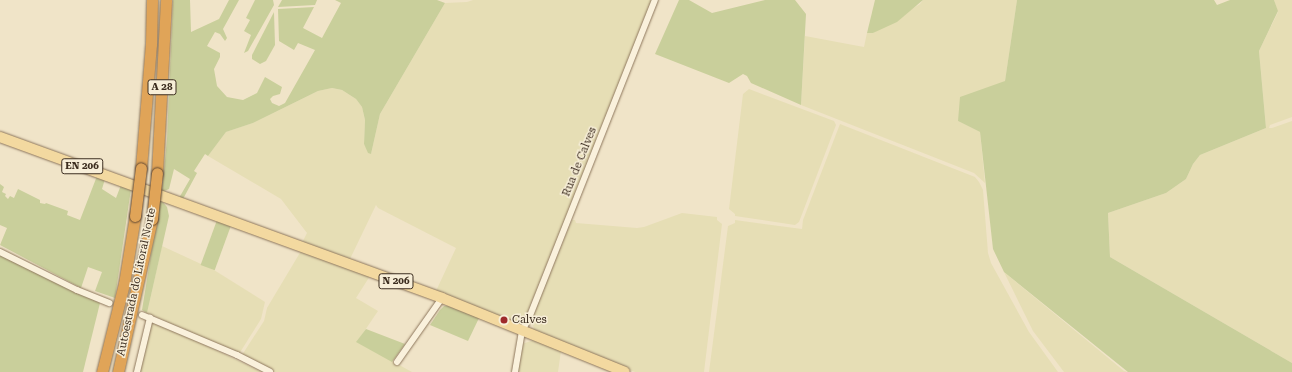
<!DOCTYPE html>
<style>
body{margin:0}
#map{position:relative;width:1292px;height:372px;overflow:hidden;background:#f0e4c8;font-family:"Roboto Serif",serif}
div>[style]{position:absolute}
.farmland>*{inset:0;background:#e6deb5}
.green>*{inset:0;background:#c9cf9b;transform-origin:0 0}
.roads{filter:drop-shadow(0 0 1px #8d765c) drop-shadow(0 0 1px #8d765c)}
.street>*{height:6px;margin:-3px;padding:0 3px;transform-origin:3px;border-radius:3px;background:#faf1dc}
.primary>*{height:10px;margin:-5px;padding:0 5px;transform-origin:5px;border-radius:5px;background:#f3d9a0}
.highway>*{height:11px;margin:-5.5px;padding:0 5.5px;transform-origin:5.5px;border-radius:5.5px;background:#e0a458}
.bridges{filter:drop-shadow(0 0 1px #5b4430) drop-shadow(0 0 1px #5b4430)}
.highway-bridge>*{height:11px;margin:-5.5px;padding:0 5.5px;transform-origin:5.5px;border-radius:5.5px;background:#e0a458}
.dots>*{width:11px;height:11px;translate:-50% -50%;box-sizing:border-box;border:2px solid #f7eed8;border-radius:50%}
span{translate:-50% -50%;white-space:nowrap;text-align:center;line-height:1.15;-webkit-text-stroke:3px #f7eed8;paint-order:stroke}
.shield-label span{padding:1px 3px;background:#f7eed8;border:1px solid;border-radius:3px;-webkit-text-stroke-width:0}
.shield-label{font-size:10px;color:#3d2e20;font-weight:700}
.street-label{font-size:11px;color:#3d2e20}
.poi-label{font-size:11px;color:#3d2e20}
.left{translate:0 -50%;text-align:left}
</style>
<div id="map">
<div class="farmland">
<div style="clip-path:polygon(473px 0,653px 0,527px 314px,523px 318px,513px 322px,436px 291px,456px 248px,378px 208px,376px 205px,350px 259px,308px 245px,303px 241px,307px 233px,281px 199px,208px 156px,226px 132px,253px 123px,318px 91px,332px 88px,342px 90px,356px 99px,362px 107px,365px 120px,364px 144px,371px 154px,380px 114px,445px 3px,467px 2px)"></div>
<div style="clip-path:polygon(923px 0,1017px 0,1005px 81px,958px 121px,980px 132px,985px 183px,974px 173px,801px 105px,805px 36px,864px 47px,867px 33px,873px 33px,920px 4px)"></div>
<div style="clip-path:polygon(1274px 0,1292px 0,1292px 117px,1270px 125px,1269px 128px,1272px 128px,1292px 121px,1292px 363px,1110px 257px,1108px 213px,1166px 193px,1186px 179px,1193px 164px,1200px 155px,1266px 128px,1259px 51px,1278px 12px)"></div>
<div style="clip-path:polygon(749px 89px,834px 121px,836px 125px,799px 222px,795px 225px,735px 216px,735px 214px,729px 209px,743px 94px)"></div>
<div style="clip-path:polygon(840px 124px,975px 177px,979px 182px,983px 190px,988px 253px,991px 263px,1029px 332px,1058px 372px,709px 372px,728px 226px,735px 223px,735px 220px,802px 229px,803px 220px)"></div>
<div style="clip-path:polygon(682px 213px,717px 217px,717px 220px,722px 224px,704px 372px,635px 372px,531px 330px,534px 328px,532px 324px,528px 326px,572px 220px,575px 220px,576px 223px,637px 228px,644px 227px)"></div>
<div style="clip-path:polygon(162px 246px,214px 270px,265px 302px,261px 319px,239px 354px,147px 313px)"></div>
<div style="clip-path:polygon(301px 251px,370px 276px,356px 298px,378px 311px,357px 342px,412px 372px,275px 372px,242px 355px,264px 321px,267px 308px)"></div>
<div style="clip-path:polygon(1004px 272px,1124px 371px,1128px 372px,1064px 372px,1033px 331px)"></div>
<div style="clip-path:polygon(153px 321px,220px 352px,262px 372px,138px 372px)"></div>
<div style="clip-path:polygon(534px 340px,561px 351px,558px 372px,518px 372px,522px 344px)"></div>
</div>
<div class="green">
<div style="clip-path:polygon(173px 0,190px 0,191px 32px,219px 19px,229px 0,239px 0,223px 29px,227px 38px,225px 41px,220px 34px,215px 32px,207px 46px,220px 53px,220px 57px,214px 69px,217px 86px,227px 97px,243px 100px,257px 93px,265px 77px,282px 87px,280px 94px,273px 96px,270px 99px,272px 103px,279px 106px,285px 103px,315px 50px,298px 43px,294px 50px,279px 41px,278px 9px,314px 7px,303px 28px,322px 38px,341px 3px,335px 0,437px 0,445px 3px,380px 114px,371px 154px,368px 153px,364px 144px,365px 120px,362px 107px,356px 99px,342px 90px,332px 88px,318px 91px,253px 123px,226px 132px,208px 156px,205px 154px,194px 171px,197px 173px,183px 199px,179px 198px,190px 179px,174px 169px,169px 189px,162px 192px,167px 139px)"></div>
<div style="clip-path:polygon(255px 0,273px 0,274px 5px,248px 51px,244px 53px,251px 35px,244px 31px,250px 20px,246px 18px)"></div>
<div style="clip-path:polygon(282px 0,317px 0,315px 5px,278px 7px)"></div>
<div style="clip-path:polygon(679px 0,689px 0,712px 13px,765px 0,795px 0,806px 14px,801px 105px,751px 83px,747px 76px,743px 74px,729px 83px,655px 54px)"></div>
<div style="clip-path:polygon(875px 0,923px 0,897px 22px,873px 33px,867px 33px)"></div>
<div style="clip-path:polygon(1017px 0,1214px 0,1217px 5px,1230px 0,1274px 0,1278px 11px,1259px 51px,1266px 128px,1200px 155px,1193px 164px,1186px 179px,1166px 193px,1108px 213px,1110px 257px,1292px 363px,1292px 372px,1128px 372px,1004px 272px,993px 249px,980px 132px,958px 121px,960px 97px,1005px 81px)"></div>
<div style="clip-path:polygon(274px 12px,275px 45px,266px 61px,260px 64px,252px 59px,252px 55px)"></div>
<div style="clip-path:polygon(97px 176px,105px 179px,102px 189px,116px 198px,121px 185px,131px 189px,115px 298px,95px 291px,102px 272px,88px 267px,81px 288px,0 245px,7px 228px,0 225px,0 184px,4px 187px,2px 192px,6px 194px,5px 196px,8px 199px,10px 196px,14px 198px,18px 189px,40px 200px,40px 203px,45px 204px,46px 203px,68px 211px,67px 215px,80px 220px)"></div>
<div style="clip-path:polygon(160px 199px,167px 207px,169px 216px,147px 313px,142px 310px)"></div>
<div style="left:217px;top:220px;width:15px;height:48px;rotate:20deg"></div>
<div style="clip-path:polygon(0 253px,100px 303px,83px 372px,0 372px)"></div>
<div style="clip-path:polygon(444px 306px,448px 306px,479px 318px,468px 341px,430px 325px,440px 310px)"></div>
<div style="clip-path:polygon(366px 329px,405px 344px,392px 362px,356px 342px)"></div>
</div>
<div class="roads">
<div class="street">
<div style="left:0;top:252px;width:86px;rotate:26.3deg"></div>
<div style="left:77px;top:290px;width:35px;rotate:22deg"></div>
<div style="left:142px;top:315px;width:103px;rotate:22.8deg"></div>
<div style="left:237px;top:355px;width:37px;rotate:27deg"></div>
<div style="left:397px;top:362px;width:78px;rotate:-54.9deg"></div>
<div style="left:137px;top:372px;width:56px;rotate:-76.5deg"></div>
<div style="left:515px;top:372px;width:42px;rotate:-80.3deg"></div>
<div style="left:522px;top:331px;width:15px;rotate:-62deg"></div>
<div style="left:529px;top:318px;width:342px;rotate:-68.4deg"></div>
</div>
<div class="primary">
<div style="left:0;top:137px;width:470px;rotate:20deg"></div>
<div style="left:442px;top:298px;width:197px;rotate:22deg"></div>
</div>
<div class="highway">
<div style="left:141px;top:168px;width:124px;rotate:-85.4deg"></div>
<div style="left:151px;top:44px;width:44px;rotate:-88.7deg"></div>
<div style="left:157px;top:173px;width:173px;rotate:-87deg"></div>
<div style="left:102px;top:372px;width:91px;rotate:-76deg"></div>
<div style="left:124px;top:284px;width:69px;rotate:-80.8deg"></div>
<div style="left:118px;top:372px;width:157px;rotate:-77.5deg"></div>
</div>
</div>
<div class="bridges">
<div class="highway-bridge">
<div style="left:135px;top:216px;width:48px;rotate:-82.9deg"></div>
<div style="left:152px;top:219px;width:46px;rotate:-83.8deg"></div>
</div>
</div>
<div class="dots">
<div style="left:504px;top:320px;background:#9e2a2b"></div>
</div>
<div class="shield-label">
<span style="left:162px;top:87px">A 28</span>
<span style="left:82px;top:166px">EN 206</span>
<span style="left:396px;top:281px">N 206</span>
</div>
<div class="street-label">
<span style="left:580px;top:162px;rotate:-68deg">Rua de Calves</span>
<span style="left:137px;top:282px;rotate:-78deg">Autoestrada do Litoral Norte</span>
</div>
<div class="poi-label">
<span class="left" style="left:512px;top:320px">Calves</span>
</div>
</div>
